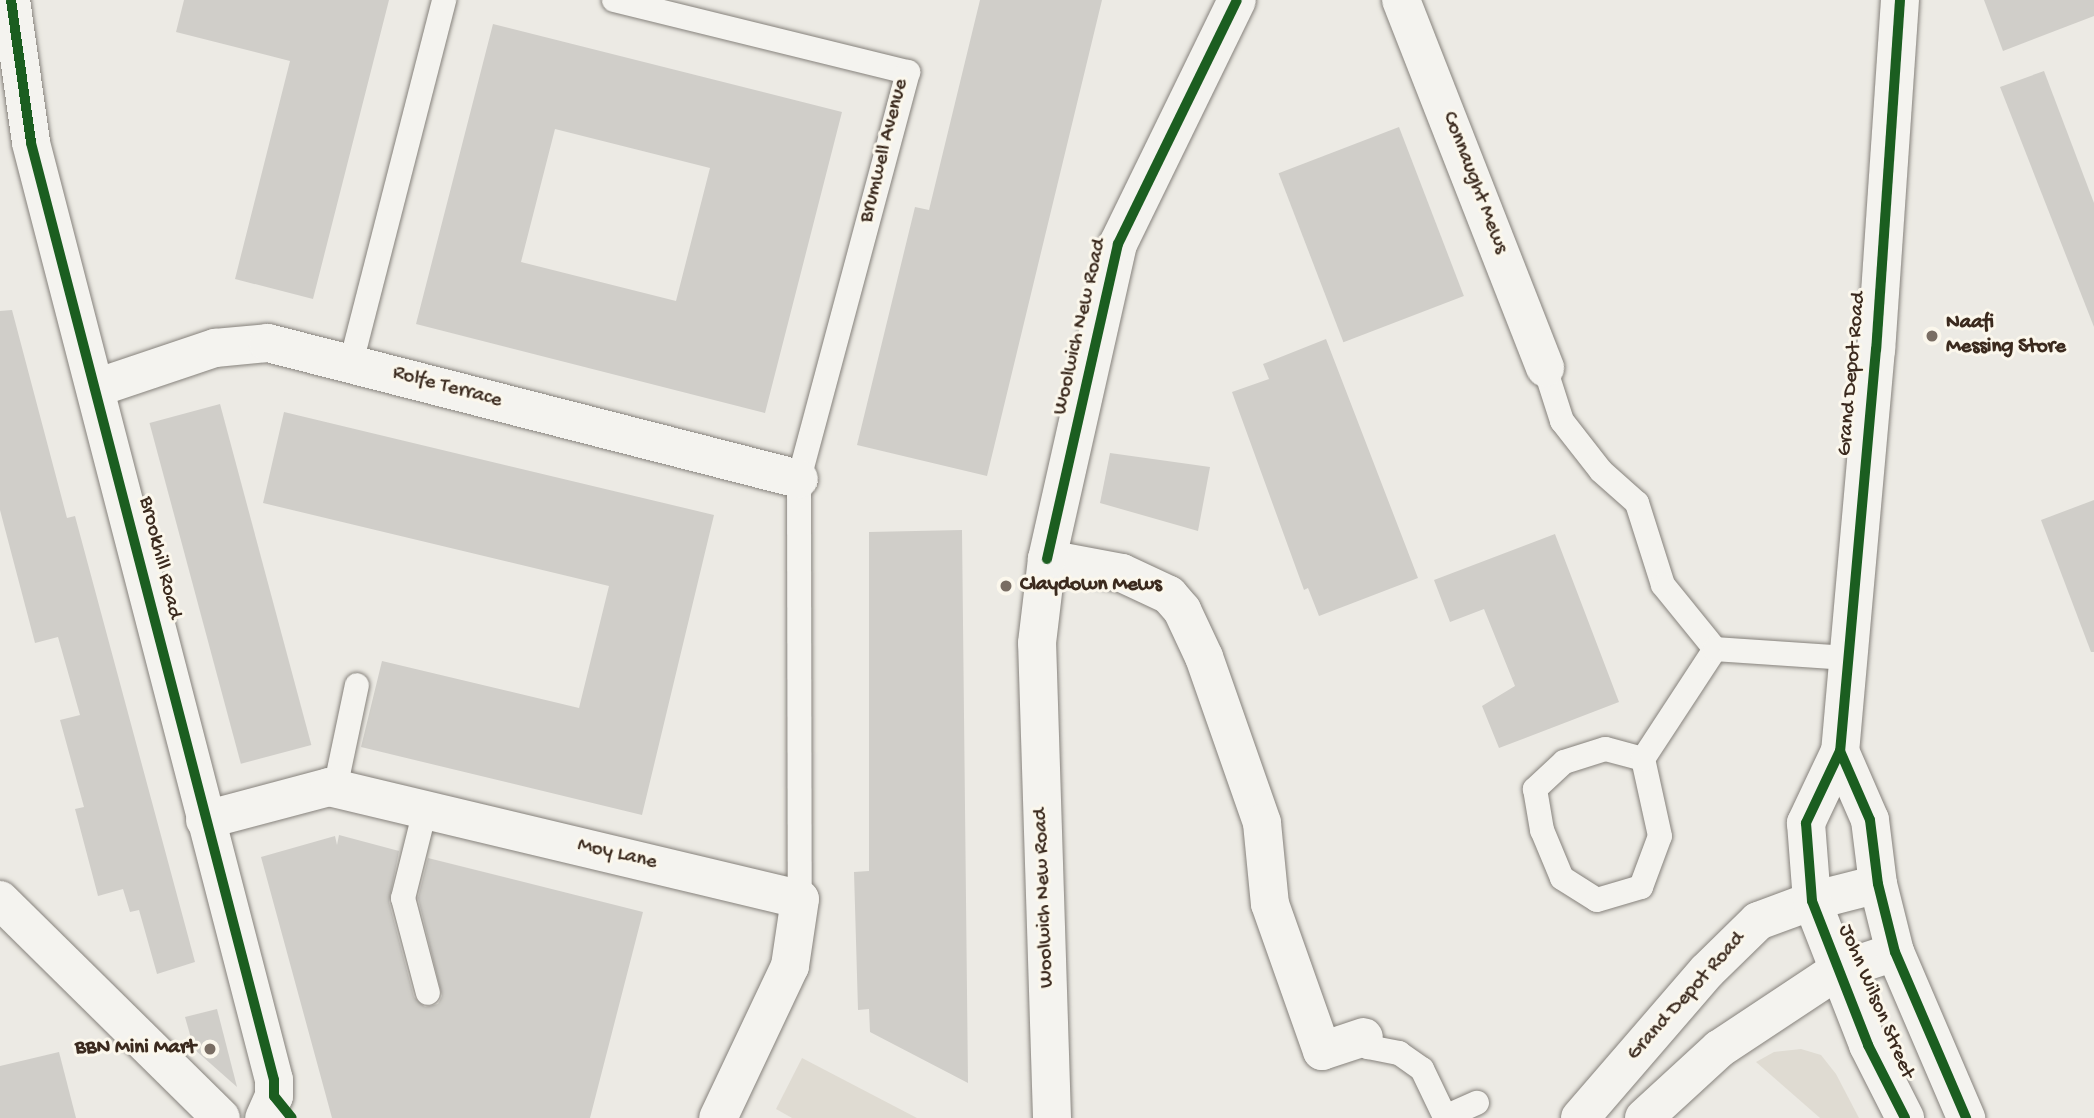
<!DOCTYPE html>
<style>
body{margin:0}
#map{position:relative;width:2094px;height:1118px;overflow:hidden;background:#eceae4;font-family:"Gochi Hand",sans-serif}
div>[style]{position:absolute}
.built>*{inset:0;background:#dfdbd2}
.building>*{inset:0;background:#d0cec9;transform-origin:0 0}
.roads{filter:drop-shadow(0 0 2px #86827c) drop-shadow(0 0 2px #86827c)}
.lane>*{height:24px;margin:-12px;padding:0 12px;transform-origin:12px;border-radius:12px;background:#f4f3ef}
.street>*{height:38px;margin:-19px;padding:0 19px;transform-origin:19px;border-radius:19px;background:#f4f3ef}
.highway>*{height:38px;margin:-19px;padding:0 19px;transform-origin:19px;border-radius:19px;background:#f4f3ef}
.cycleway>*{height:10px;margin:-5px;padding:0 5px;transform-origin:5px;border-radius:5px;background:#1b5e20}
.dots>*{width:19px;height:19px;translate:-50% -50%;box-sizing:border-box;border:4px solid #fbf7ec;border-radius:50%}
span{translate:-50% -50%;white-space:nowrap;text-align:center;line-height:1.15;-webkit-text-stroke:6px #fbf7ec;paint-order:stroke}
.street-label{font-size:21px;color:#3b2a1e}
.poi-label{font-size:21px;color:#3b2a1e;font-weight:700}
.left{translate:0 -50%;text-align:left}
.right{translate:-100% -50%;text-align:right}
</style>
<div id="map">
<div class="built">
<div style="clip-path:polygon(1801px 1049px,1821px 1055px,1836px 1074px,1859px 1118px,1820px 1118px,1756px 1062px,1774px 1052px)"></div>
<div style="clip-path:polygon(802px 1058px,917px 1118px,792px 1118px,776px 1109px)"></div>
</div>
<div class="building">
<div style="clip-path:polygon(184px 0,389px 0,313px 299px,235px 279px,290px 61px,176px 32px)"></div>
<div style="clip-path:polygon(980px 0,1102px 0,987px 476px,857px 445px,915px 207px,929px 210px)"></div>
<div style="clip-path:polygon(1984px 0,2094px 0,2094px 16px,2003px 51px)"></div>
<div style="clip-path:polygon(evenodd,493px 24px,842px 112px,765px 413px,416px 324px,493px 24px,555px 129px,710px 168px,676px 301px,521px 262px,555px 129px)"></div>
<div style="clip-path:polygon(2044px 71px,2094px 203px,2094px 327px,2000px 87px)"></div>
<div style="left:1399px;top:127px;width:181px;height:129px;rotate:69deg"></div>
<div style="clip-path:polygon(12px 310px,67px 518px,75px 516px,195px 962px,157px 974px,139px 910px,130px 912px,123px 889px,98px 896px,75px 809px,84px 807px,60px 720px,80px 715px,58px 637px,35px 643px,0 510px,0 311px)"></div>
<div style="clip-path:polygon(1326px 339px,1418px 578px,1319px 616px,1308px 588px,1304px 590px,1232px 392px,1269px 379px,1263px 364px)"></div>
<div style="left:220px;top:404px;width:353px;height:73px;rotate:75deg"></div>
<div style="clip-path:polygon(284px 412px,714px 515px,642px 815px,361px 747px,382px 661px,579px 708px,609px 586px,263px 503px)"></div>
<div style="clip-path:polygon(1110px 453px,1210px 467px,1198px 531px,1100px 503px)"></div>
<div style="clip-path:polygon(2094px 500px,2094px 652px,2091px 652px,2041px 520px)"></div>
<div style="clip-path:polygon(962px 530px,968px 1083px,870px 1032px,869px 1009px,858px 1010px,854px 872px,869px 871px,869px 532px)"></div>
<div style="clip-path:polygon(1555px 534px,1619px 702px,1499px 748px,1482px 706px,1515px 686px,1484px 609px,1450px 622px,1434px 580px)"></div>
<div style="clip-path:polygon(339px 835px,399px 851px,389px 902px,414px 997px,425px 1007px,438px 1004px,442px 996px,418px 898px,428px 858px,643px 912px,590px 1118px,332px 1118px,261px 857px,335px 836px,337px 845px)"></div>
<div style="clip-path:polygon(217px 1009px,237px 1087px,194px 1049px,185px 1017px)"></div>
<div style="clip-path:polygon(59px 1052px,76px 1118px,0 1118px,0 1066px)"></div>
</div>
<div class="roads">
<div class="lane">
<div style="left:614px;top:0;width:303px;rotate:13.8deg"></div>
<div style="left:908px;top:72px;width:421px;rotate:105deg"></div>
<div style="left:799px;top:479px;width:420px;rotate:89.9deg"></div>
<div style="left:351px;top:363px;width:375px;rotate:-75.6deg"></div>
<div style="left:1545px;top:368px;width:56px;rotate:72.2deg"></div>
<div style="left:1562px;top:421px;width:63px;rotate:52deg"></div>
<div style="left:1601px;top:471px;width:48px;rotate:41.6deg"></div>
<div style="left:1637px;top:503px;width:86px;rotate:72.4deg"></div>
<div style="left:1663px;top:585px;width:82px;rotate:50.9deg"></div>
<div style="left:1643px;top:759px;width:39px;rotate:-165deg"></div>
<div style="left:1605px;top:749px;width:43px;rotate:162.4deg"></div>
<div style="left:1564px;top:762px;width:40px;rotate:137deg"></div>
<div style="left:1535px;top:789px;width:42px;rotate:80.3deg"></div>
<div style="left:1542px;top:830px;width:52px;rotate:67.4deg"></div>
<div style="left:1562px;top:878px;width:41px;rotate:32.2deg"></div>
<div style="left:1597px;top:900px;width:46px;rotate:-16.5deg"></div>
<div style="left:1641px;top:887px;width:54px;rotate:-69.6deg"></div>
<div style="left:1660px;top:836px;width:79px;rotate:-102.4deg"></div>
<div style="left:1643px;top:759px;width:131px;rotate:-56.8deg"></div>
<div style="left:1715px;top:649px;width:132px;rotate:3.9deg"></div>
<div style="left:335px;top:789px;width:106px;rotate:-78.1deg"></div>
<div style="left:425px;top:810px;width:91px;rotate:104deg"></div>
<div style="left:403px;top:898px;width:98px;rotate:75.3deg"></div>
<div style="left:1364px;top:1037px;width:11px;rotate:68deg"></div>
<div style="left:1368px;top:1047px;width:32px;rotate:11deg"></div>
<div style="left:1399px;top:1053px;width:28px;rotate:35deg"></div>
<div style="left:1422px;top:1069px;width:53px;rotate:64.4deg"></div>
<div style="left:1445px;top:1117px;width:35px;rotate:-24deg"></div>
</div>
<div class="street">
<div style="left:11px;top:0;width:144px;rotate:82deg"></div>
<div style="left:31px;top:143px;width:968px;rotate:75.46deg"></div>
<div style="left:274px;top:1080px;width:16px;rotate:90deg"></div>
<div style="left:274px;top:1096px;width:24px;rotate:114deg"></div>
<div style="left:1401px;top:0;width:395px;rotate:68.6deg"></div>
<div style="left:96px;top:388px;width:126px;rotate:-18.6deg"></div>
<div style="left:215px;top:348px;width:53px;rotate:-5.4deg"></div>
<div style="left:268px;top:343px;width:548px;rotate:14.37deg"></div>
<div style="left:1047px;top:559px;width:76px;rotate:10.6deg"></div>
<div style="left:1122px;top:573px;width:52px;rotate:25.1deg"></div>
<div style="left:1169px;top:595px;width:20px;rotate:49deg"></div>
<div style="left:1182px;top:610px;width:52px;rotate:64.9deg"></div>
<div style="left:1204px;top:657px;width:176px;rotate:70.7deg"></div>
<div style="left:1262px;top:823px;width:81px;rotate:84.4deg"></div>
<div style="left:1270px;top:904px;width:156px;rotate:70.5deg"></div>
<div style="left:1322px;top:1051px;width:44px;rotate:-18.4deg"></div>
<div style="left:205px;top:820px;width:128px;rotate:-14.9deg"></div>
<div style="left:329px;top:787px;width:484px;rotate:13.4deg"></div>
<div style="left:800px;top:899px;width:68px;rotate:98.5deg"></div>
<div style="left:790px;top:966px;width:168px;rotate:115.3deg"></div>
<div style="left:0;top:900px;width:310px;rotate:44.6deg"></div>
<div style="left:1052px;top:1118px;width:475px;rotate:-91.8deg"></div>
<div style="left:1037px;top:643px;width:85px;rotate:-83.2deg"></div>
<div style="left:1047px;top:559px;width:323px;rotate:-77.3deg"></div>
<div style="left:1118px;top:244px;width:271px;rotate:-64deg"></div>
<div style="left:1580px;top:1118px;width:194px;rotate:-49.2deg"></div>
<div style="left:1707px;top:971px;width:71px;rotate:-44.4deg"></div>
<div style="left:1758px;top:921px;width:58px;rotate:-20.3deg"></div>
<div style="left:1812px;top:901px;width:68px;rotate:-14.4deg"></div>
<div style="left:1644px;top:1118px;width:102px;rotate:-42.6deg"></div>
<div style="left:1719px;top:1049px;width:141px;rotate:-33.5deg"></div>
<div style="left:1837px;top:971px;width:61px;rotate:-18.1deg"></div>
</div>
<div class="highway">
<div style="left:1900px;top:0;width:350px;rotate:93.9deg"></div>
<div style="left:1876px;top:349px;width:404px;rotate:95.1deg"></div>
<div style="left:1840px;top:751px;width:80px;rotate:115.3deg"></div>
<div style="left:1806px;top:823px;width:78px;rotate:85.6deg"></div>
<div style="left:1812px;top:901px;width:155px;rotate:68.7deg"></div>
<div style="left:1868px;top:1045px;width:82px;rotate:63.1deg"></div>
<div style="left:1840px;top:751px;width:75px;rotate:66.5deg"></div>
<div style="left:1870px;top:820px;width:64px;rotate:82.9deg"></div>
<div style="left:1878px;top:884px;width:70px;rotate:76deg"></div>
<div style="left:1895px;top:952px;width:181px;rotate:66.8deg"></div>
</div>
</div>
<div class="cycleway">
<div style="left:11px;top:0;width:144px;rotate:82deg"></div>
<div style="left:31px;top:143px;width:968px;rotate:75.46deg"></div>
<div style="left:274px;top:1080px;width:16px;rotate:90deg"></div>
<div style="left:274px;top:1096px;width:28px;rotate:51deg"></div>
<div style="left:1900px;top:0;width:350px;rotate:93.9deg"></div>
<div style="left:1876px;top:349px;width:404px;rotate:95.1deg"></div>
<div style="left:1840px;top:751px;width:80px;rotate:115.3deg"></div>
<div style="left:1806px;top:823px;width:78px;rotate:85.6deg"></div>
<div style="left:1812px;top:901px;width:155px;rotate:68.7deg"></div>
<div style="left:1868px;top:1045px;width:82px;rotate:63.1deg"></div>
<div style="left:1047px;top:559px;width:323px;rotate:-77.3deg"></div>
<div style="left:1118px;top:244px;width:271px;rotate:-64deg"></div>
<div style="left:1840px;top:751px;width:75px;rotate:66.5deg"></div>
<div style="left:1870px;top:820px;width:64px;rotate:82.9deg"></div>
<div style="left:1878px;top:884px;width:70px;rotate:76deg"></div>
<div style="left:1895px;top:952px;width:181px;rotate:66.8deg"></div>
</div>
<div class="dots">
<div style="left:1932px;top:336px;background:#796d63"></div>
<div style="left:1006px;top:586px;background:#796d63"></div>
<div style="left:210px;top:1049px;background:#796d63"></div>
</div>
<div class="street-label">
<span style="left:885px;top:151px;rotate:-76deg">Brumwell Avenue</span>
<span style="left:1474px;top:183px;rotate:69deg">Connaught Mews</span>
<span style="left:1081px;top:327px;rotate:-77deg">Woolwich New Road</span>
<span style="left:1853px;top:374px;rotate:-85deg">Grand Depot Road</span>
<span style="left:447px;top:388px;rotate:15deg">Rolfe Terrace</span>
<span style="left:159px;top:558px;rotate:76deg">Brookhill Road</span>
<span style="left:617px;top:855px;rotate:13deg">Moy Lane</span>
<span style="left:1045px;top:898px;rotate:-92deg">Woolwich New Road</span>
<span style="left:1687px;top:997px;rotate:-48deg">Grand Depot Road</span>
<span style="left:1875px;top:1002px;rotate:67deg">John Wilson Street</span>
</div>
<div class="poi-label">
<span class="left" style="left:1946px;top:336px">Naafi<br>Messing Store</span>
<span class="left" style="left:1020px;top:586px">Claydown Mews</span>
<span class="right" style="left:196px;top:1049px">BBN Mini Mart</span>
</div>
</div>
